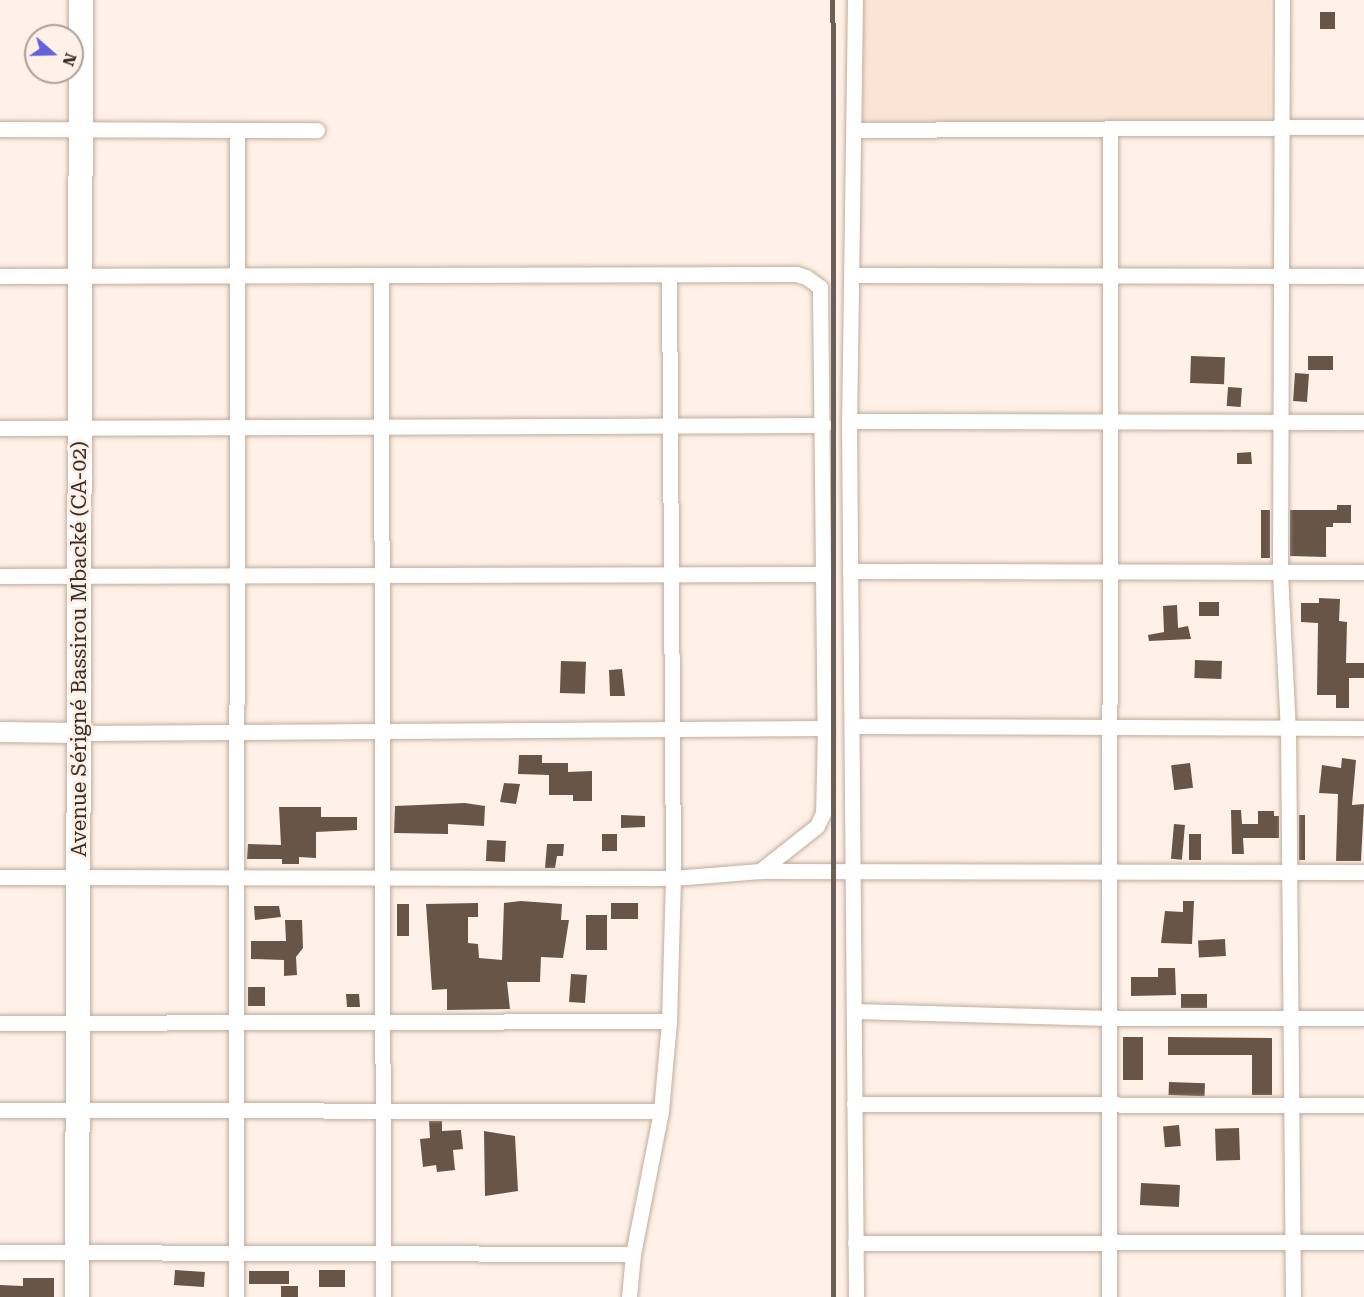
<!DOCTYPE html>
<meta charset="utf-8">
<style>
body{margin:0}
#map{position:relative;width:1364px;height:1297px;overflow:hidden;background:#fff1e7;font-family:"Roboto Serif",serif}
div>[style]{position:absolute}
.built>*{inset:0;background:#fbe4d3;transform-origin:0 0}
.building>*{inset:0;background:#685548;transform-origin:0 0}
.roads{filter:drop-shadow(0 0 2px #c1ac9c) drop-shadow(0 0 2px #c1ac9c)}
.minor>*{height:15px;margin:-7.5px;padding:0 7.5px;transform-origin:7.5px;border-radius:7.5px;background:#fff}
.tertiary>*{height:20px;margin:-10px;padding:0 10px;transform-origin:10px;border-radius:10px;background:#fff}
.primary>*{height:24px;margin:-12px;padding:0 12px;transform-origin:12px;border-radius:12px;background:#fff}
.rail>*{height:4.5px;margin:-2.25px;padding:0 2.25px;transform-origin:2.25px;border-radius:2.25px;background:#6a6059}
span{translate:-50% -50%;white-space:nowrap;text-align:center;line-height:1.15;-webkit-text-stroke:6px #fff1e7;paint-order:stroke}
.street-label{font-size:21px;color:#312923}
.north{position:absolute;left:24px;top:24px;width:60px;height:60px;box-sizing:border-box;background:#fff1e7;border:2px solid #ada199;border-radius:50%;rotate:110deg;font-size:16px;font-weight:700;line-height:24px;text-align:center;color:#312923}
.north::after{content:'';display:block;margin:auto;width:21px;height:27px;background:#6461da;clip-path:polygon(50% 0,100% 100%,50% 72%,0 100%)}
</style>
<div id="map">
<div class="built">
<div style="left:863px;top:0;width:407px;height:121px"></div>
</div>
<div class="building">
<div style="left:1320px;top:12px;width:15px;height:17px"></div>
<div style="left:1191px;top:356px;width:34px;height:27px;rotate:2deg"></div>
<div style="left:1308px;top:356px;width:25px;height:14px"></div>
<div style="left:1295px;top:373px;width:14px;height:28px;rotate:4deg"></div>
<div style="left:1228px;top:387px;width:14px;height:19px;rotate:4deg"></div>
<div style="clip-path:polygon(1251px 452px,1252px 464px,1237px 464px,1237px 453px)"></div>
<div style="clip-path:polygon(1337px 505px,1351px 505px,1351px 523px,1333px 523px,1333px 527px,1326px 527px,1326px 557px,1290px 556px,1290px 510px,1337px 510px)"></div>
<div style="left:1261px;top:510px;width:9px;height:48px"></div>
<div style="clip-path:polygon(1319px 598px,1340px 599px,1339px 621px,1347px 622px,1346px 663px,1364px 663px,1364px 678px,1349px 678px,1349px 708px,1336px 708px,1336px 695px,1317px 695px,1318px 623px,1301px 622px,1301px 603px,1319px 603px)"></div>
<div style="left:1199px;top:602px;width:20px;height:14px"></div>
<div style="clip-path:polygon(1177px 605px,1178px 628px,1188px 626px,1191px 639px,1149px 641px,1148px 635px,1164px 632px,1163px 606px)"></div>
<div style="left:1195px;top:660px;width:27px;height:18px;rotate:2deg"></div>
<div style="left:561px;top:661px;width:25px;height:32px;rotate:2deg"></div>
<div style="clip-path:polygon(622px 669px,625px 696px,610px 696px,609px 670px)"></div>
<div style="clip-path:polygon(519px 755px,542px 755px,542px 763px,568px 763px,568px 772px,592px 771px,592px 801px,573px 801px,573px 795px,549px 795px,549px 775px,518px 774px)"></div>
<div style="clip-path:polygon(1342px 758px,1356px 760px,1352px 805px,1364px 804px,1361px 861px,1336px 861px,1338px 794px,1319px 793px,1322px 765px,1341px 768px)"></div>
<div style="left:1190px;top:763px;width:25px;height:19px;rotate:83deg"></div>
<div style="clip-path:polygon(504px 783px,520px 784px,516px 804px,500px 802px)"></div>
<div style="clip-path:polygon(465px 803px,485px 806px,484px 826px,448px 824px,448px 834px,394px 833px,395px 806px)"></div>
<div style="clip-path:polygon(279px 807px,321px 807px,321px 817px,357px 817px,357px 830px,316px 832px,316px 858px,299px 857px,299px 864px,282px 864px,282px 859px,247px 859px,248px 844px,281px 845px)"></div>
<div style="clip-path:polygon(1231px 810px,1241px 810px,1242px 824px,1258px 824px,1258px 811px,1274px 811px,1274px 816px,1279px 816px,1279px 838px,1243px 838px,1244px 854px,1232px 854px)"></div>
<div style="clip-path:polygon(621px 815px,645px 816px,645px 827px,621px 828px)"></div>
<div style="left:1299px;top:815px;width:6px;height:45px"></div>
<div style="left:1174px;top:824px;width:11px;height:35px;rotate:5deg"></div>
<div style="left:602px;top:834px;width:15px;height:17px"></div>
<div style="left:1189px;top:834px;width:12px;height:26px"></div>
<div style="left:487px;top:840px;width:19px;height:21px;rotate:3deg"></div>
<div style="clip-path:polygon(547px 844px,564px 844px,563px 856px,557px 856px,555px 868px,545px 868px)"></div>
<div style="clip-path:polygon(521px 901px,562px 904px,561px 920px,569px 920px,563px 958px,541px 957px,540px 982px,507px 982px,510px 1009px,447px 1010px,447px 989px,432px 990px,426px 904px,478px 903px,478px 917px,468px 917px,468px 943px,478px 944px,479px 958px,502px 960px,504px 903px)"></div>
<div style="clip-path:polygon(1183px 901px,1194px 901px,1192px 944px,1161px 943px,1165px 911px,1183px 912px)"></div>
<div style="left:638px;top:903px;width:16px;height:27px;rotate:90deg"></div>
<div style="left:397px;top:904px;width:12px;height:32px"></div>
<div style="clip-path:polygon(254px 906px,279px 906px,281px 917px,255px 920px)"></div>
<div style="left:586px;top:915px;width:21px;height:35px"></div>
<div style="clip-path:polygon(285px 920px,302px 920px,303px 948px,296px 957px,297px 975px,284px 976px,284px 960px,251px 959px,251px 941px,286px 941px)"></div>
<div style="left:1225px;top:939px;width:17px;height:27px;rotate:87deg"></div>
<div style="clip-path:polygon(1158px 968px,1175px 968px,1176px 995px,1131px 996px,1131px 977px,1158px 977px)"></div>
<div style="left:571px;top:974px;width:16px;height:28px;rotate:4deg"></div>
<div style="left:248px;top:987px;width:17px;height:19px"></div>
<div style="clip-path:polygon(346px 994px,359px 994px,360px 1007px,347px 1007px)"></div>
<div style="left:1181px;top:994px;width:26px;height:14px"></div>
<div style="left:1123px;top:1037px;width:20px;height:43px"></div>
<div style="clip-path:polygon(1168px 1037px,1272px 1038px,1272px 1095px,1252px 1095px,1252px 1055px,1168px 1055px)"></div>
<div style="left:1169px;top:1082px;width:36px;height:13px;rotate:2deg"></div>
<div style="clip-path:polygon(429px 1121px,442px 1121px,442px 1131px,461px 1130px,463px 1149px,453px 1150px,455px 1170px,437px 1172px,436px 1165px,423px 1167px,420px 1139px,430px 1138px)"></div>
<div style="left:1179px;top:1125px;width:21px;height:16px;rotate:85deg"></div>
<div style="left:1239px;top:1128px;width:32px;height:24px;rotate:88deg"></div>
<div style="clip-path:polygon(484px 1131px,515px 1136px,518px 1191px,485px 1196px)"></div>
<div style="left:1180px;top:1185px;width:22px;height:39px;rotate:93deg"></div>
<div style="left:175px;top:1270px;width:30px;height:15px;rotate:4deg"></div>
<div style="left:345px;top:1270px;width:17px;height:26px;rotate:90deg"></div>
<div style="left:249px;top:1271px;width:40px;height:13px"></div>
<div style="clip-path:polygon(23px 1278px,54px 1278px,54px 1297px,0 1297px,0 1285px,23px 1286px)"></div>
<div style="left:281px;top:1286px;width:17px;height:11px"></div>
</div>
<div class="roads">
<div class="minor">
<div style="left:855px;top:0;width:421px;rotate:90.8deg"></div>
<div style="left:849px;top:421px;width:876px;rotate:89.54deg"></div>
<div style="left:1282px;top:0;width:573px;rotate:90.2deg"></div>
<div style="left:1280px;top:573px;width:156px;rotate:87.1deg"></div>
<div style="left:1288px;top:729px;width:568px;rotate:89.5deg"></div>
<div style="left:0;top:129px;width:317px;rotate:0.2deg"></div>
<div style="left:854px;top:130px;width:510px;rotate:-0.34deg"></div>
<div style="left:381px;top:275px;width:1022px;rotate:89.89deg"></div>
<div style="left:852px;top:275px;width:512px;rotate:0.11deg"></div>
<div style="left:0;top:276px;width:796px;rotate:-0.14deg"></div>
<div style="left:796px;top:274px;width:10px;rotate:17deg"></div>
<div style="left:806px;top:277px;width:17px;rotate:36deg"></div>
<div style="left:820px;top:287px;width:441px;rotate:89.4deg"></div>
<div style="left:825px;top:728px;width:85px;rotate:91.3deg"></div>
<div style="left:823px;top:813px;width:14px;rotate:115deg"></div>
<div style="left:817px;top:826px;width:73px;rotate:141.7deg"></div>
<div style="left:760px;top:871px;width:87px;rotate:175.4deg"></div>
<div style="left:673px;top:878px;width:673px;rotate:-179.91deg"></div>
<div style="left:849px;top:421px;width:515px;rotate:0.11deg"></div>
<div style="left:0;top:428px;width:824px;rotate:-0.21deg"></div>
<div style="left:850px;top:571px;width:514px;rotate:0.11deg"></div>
<div style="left:0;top:576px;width:822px;rotate:-0.14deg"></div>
<div style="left:853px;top:726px;width:511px;rotate:0.22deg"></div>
<div style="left:79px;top:733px;width:746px;rotate:-0.38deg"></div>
<div style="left:760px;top:871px;width:604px;rotate:0.09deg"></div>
<div style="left:854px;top:1011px;width:255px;rotate:1.6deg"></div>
<div style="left:1109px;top:1018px;width:255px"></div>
<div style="left:0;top:1023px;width:669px;rotate:-0.17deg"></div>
<div style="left:854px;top:1104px;width:510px;rotate:0.11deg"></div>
<div style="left:0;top:1110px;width:661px;rotate:0.09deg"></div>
<div style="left:855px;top:1243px;width:509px;rotate:-0.11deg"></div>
<div style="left:0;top:1252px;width:633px;rotate:0.18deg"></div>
<div style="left:236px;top:1297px;width:1167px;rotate:-89.95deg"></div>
<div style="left:629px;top:1297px;width:43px;rotate:-84.7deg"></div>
<div style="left:633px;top:1254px;width:146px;rotate:-78.9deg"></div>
<div style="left:661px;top:1111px;width:90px;rotate:-84.9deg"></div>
<div style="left:669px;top:1021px;width:143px;rotate:-88.4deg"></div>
<div style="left:673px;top:878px;width:603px;rotate:-90.38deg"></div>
<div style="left:1109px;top:1297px;width:1169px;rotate:-89.95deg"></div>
</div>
<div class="tertiary">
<div style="left:0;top:732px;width:79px;rotate:0.7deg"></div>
</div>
<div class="primary">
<div style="left:77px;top:1297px;width:1297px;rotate:-89.82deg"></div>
</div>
</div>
<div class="rail">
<div style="left:833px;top:0;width:1297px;rotate:89.96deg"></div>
</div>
<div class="street-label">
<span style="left:79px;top:649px;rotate:-90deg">Avenue Sérigné Bassirou Mbacké (CA-02)</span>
</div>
<div class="north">N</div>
</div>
